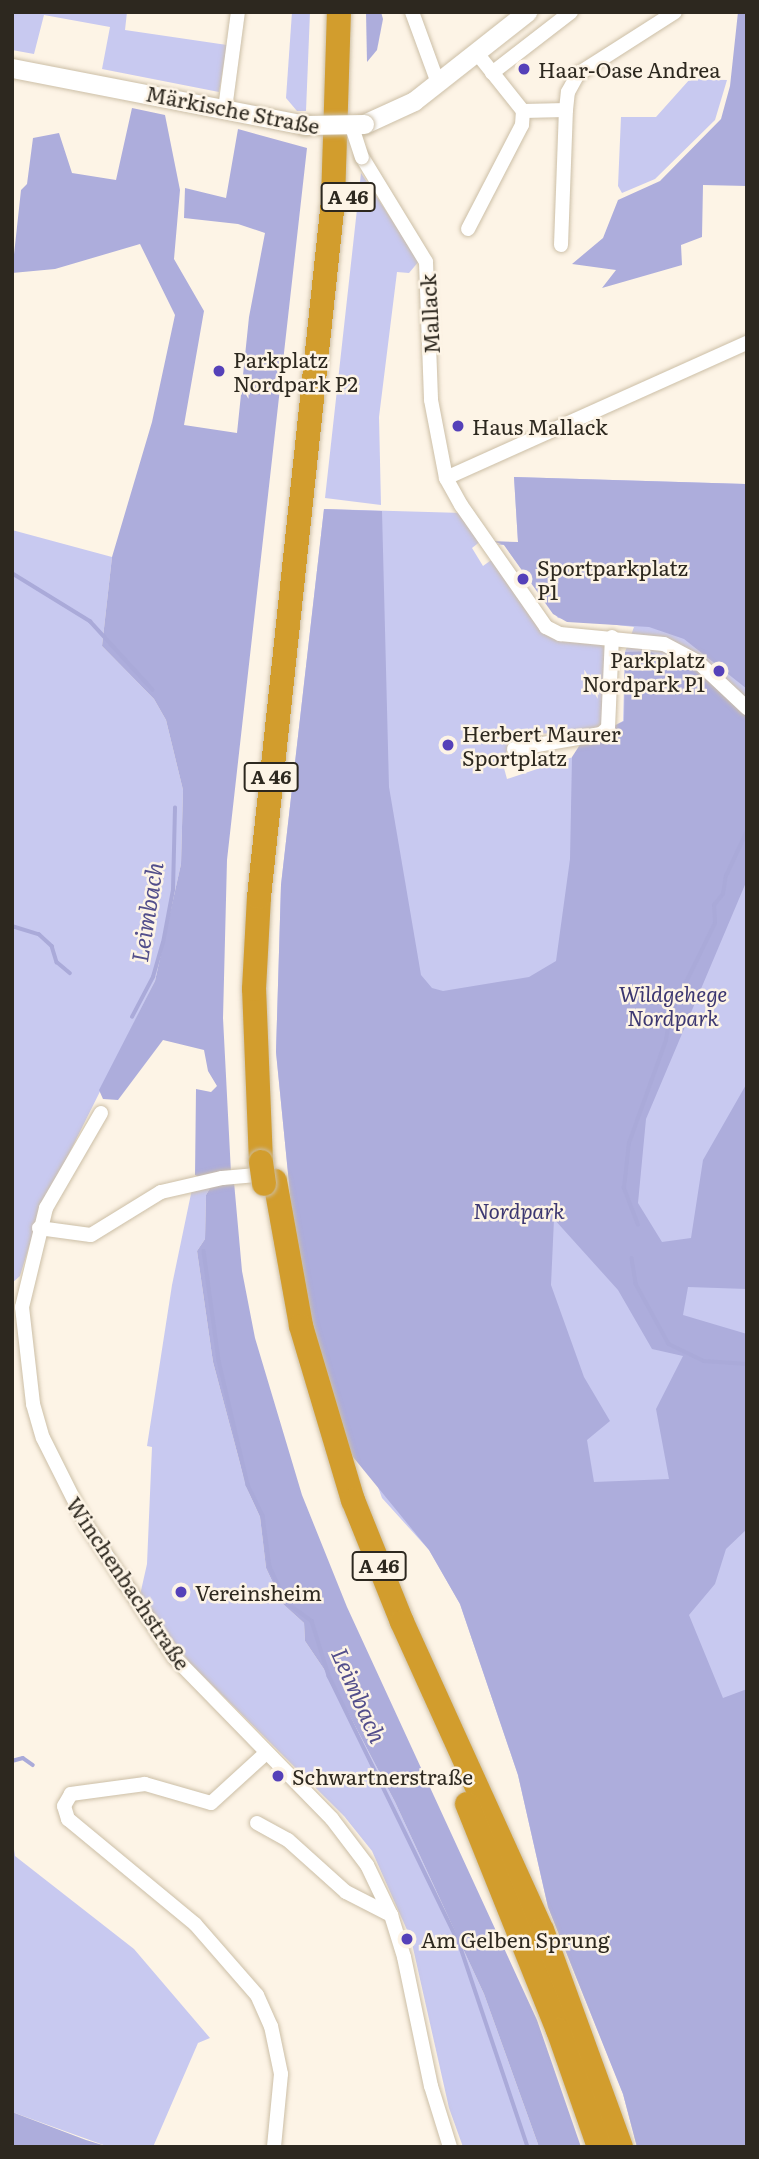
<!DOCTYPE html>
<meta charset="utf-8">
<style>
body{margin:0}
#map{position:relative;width:759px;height:2159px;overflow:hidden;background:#fdf4e6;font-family:Literata,serif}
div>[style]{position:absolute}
.green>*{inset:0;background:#c8c9f0}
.forest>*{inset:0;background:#adaddc}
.stream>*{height:3.5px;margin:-1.75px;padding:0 1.75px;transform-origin:1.75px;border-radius:1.75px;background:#aaaad9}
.roads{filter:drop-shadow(0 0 2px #ccbfa7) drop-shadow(0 0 2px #ccbfa7)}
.street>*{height:14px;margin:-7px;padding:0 7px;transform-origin:7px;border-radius:7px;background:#fff}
.secondary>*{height:19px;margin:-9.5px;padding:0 9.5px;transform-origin:9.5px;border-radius:9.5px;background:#fff}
.highway>*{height:24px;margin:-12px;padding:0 12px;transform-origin:12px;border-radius:12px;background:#d29d2d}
.bridges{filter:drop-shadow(0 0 2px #ccbfa7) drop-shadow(0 0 2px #ccbfa7)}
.street-bridge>*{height:14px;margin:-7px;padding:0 7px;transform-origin:7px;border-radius:7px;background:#fff}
.secondary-bridge>*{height:19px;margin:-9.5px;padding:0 9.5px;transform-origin:9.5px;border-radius:9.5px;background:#fff}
.highway-bridge>*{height:24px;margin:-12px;padding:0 12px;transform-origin:12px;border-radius:12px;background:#d29d2d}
.dots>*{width:19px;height:19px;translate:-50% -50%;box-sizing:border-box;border:4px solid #fdf4e6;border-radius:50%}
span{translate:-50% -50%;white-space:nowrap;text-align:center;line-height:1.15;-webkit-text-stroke:5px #fdf4e6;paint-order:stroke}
.shield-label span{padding:2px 5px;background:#fdf4e6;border:2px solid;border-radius:5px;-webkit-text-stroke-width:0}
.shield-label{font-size:19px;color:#2d281f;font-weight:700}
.poi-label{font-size:21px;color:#2d281f}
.left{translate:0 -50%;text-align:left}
.right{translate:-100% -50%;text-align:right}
.street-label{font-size:21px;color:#2d281f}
.park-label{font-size:21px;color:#3c3771;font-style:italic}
.water-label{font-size:23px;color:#524e8b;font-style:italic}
.frame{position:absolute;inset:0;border:14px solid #2d281f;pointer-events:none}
</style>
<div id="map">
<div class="green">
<div style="clip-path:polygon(12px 12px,127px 12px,125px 30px,227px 45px,219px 92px,102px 69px,110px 27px,44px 15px,34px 54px,12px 50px)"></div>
<div style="clip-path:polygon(292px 12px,310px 12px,306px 111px,297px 111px,286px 98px)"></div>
<div style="clip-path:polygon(690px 79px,727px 80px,715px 120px,655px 179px,622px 193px,618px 186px,621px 117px,656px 117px)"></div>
<div style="clip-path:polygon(361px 173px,419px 261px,409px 273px,397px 272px,379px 417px,381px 505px,325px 498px)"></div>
<div style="clip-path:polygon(514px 477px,745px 484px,747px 2147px,637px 2147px,623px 2094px,548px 1907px,518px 1775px,460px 1604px,429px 1550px,382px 1498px,297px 1264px,276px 1052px,281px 885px,324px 509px,463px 513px,482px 540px,472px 548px,483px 566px,494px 558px,551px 638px,606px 644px,606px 723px,593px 733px,509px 734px,506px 755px,501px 757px,507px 779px,576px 756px,581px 743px,623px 721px,625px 652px,634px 627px,558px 618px,504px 545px,493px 545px,518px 542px)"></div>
<div style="clip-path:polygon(12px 530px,112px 557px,102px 646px,154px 699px,166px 720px,183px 790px,181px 864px,155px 981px,39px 1214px,20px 1276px,12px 1283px)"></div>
<div style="clip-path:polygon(212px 1185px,206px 1195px,205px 1239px,197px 1251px,213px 1362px,246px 1486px,260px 1517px,266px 1568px,283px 1604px,304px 1623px,305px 1641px,330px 1678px,395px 1802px,484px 1994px,539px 2147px,463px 2147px,449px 2108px,411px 1939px,372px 1851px,344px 1816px,190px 1663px,140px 1595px,147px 1564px,152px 1447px,147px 1446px,172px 1285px,192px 1189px)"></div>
<div style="clip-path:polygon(12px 1835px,15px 1856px,134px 1949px,210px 2038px,198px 2043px,153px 2147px,109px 2147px,12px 2112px)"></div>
</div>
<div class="forest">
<div style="clip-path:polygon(366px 12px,381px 12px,383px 19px,377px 50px,367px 62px)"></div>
<div style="clip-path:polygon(738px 12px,747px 12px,747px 186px,703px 185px,702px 237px,681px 245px,682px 265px,602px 288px,616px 270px,572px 264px,603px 238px,618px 200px,660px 181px,721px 119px,730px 86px)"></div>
<div style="clip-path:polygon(132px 108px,165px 115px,180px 190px,174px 259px,204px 311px,184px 425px,237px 433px,249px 317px,265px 233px,238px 224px,184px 218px,185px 188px,226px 198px,238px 129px,307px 148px,227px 860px,223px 1018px,231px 1173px,201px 1178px,195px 1175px,196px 1089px,211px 1092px,217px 1086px,208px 1071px,204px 1050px,163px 1040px,118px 1100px,103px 1099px,99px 1090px,155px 981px,181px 864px,183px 790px,166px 720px,154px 699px,102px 646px,112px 557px,152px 422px,175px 315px,140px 244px,55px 269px,12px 273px,21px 190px,27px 184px,33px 138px,59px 133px,72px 173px,116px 180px)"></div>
<div style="clip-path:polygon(514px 477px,745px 484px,747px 689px,684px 639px,649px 627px,567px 622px,553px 614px,504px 545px,491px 541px,518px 542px)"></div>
<div style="clip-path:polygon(evenodd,324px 509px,382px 511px,389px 787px,421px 975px,432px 988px,443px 991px,529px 977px,556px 961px,570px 859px,572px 757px,581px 743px,624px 721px,625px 652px,649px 651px,669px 661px,678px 651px,747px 707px,747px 880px,646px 1119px,638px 1203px,662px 1242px,691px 1238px,703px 1160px,747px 1083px,747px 1289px,688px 1287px,683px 1315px,747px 1334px,747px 1529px,726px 1549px,715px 1584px,689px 1615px,723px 1698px,747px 1689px,747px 2147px,637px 2147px,623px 2094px,548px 1907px,518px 1775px,460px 1604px,429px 1550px,353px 1457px,324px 1385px,297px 1264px,276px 1052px,281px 885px,324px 509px,554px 1219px,618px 1290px,652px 1349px,683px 1356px,656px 1409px,669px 1479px,594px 1482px,587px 1440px,610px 1421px,584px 1377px,551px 1285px,554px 1219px)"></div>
<div style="clip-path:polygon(234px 1182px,242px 1271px,255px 1338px,302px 1495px,347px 1607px,537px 2020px,581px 2147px,539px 2147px,484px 1994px,395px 1802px,330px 1678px,305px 1641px,304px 1623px,283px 1604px,266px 1568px,260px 1517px,246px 1486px,213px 1362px,197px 1251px,205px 1239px,206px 1195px,212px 1185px)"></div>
<div style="clip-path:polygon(12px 2112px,86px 2140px,109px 2147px,12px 2147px)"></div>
</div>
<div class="stream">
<div style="left:12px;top:573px;width:92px;rotate:31.6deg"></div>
<div style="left:90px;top:621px;width:93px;rotate:47.6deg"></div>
<div style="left:12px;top:926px;width:28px;rotate:17deg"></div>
<div style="left:39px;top:934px;width:18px;rotate:43deg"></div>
<div style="left:52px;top:946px;width:17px;rotate:73deg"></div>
<div style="left:57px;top:962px;width:17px;rotate:40deg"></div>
<div style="left:132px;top:1017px;width:45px;rotate:-62.3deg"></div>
<div style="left:153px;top:977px;width:35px;rotate:-74deg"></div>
<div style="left:163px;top:943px;width:54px;rotate:-79.3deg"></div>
<div style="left:173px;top:890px;width:82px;rotate:-88.6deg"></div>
<div style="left:638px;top:1225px;width:40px;rotate:-111deg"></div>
<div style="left:624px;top:1188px;width:45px;rotate:-83.7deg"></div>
<div style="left:629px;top:1143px;width:109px;rotate:-70.2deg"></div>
<div style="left:666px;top:1040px;width:25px;rotate:-81deg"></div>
<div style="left:670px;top:1015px;width:102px;rotate:-63.9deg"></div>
<div style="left:715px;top:923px;width:18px;rotate:-93deg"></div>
<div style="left:714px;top:905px;width:14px;rotate:-51deg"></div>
<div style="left:723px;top:894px;width:18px;rotate:-81deg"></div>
<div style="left:726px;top:876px;width:50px;rotate:-65deg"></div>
<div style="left:204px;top:1251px;width:111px;rotate:82.2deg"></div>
<div style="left:219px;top:1361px;width:127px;rotate:76.8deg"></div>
<div style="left:248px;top:1485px;width:34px;rotate:64deg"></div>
<div style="left:263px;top:1516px;width:51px;rotate:82.2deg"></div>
<div style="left:270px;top:1567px;width:40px;rotate:65deg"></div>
<div style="left:287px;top:1603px;width:31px;rotate:36deg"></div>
<div style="left:312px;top:1621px;width:58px;rotate:72.8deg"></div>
<div style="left:329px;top:1676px;width:299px;rotate:64deg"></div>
<div style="left:460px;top:1945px;width:213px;rotate:71.4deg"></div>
<div style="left:632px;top:1258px;width:26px;rotate:81deg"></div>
<div style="left:636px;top:1284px;width:68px;rotate:61.2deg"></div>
<div style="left:669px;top:1344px;width:39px;rotate:26deg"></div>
<div style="left:704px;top:1361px;width:43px;rotate:4deg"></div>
<div style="left:12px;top:1761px;width:11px;rotate:-15deg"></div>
<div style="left:23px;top:1758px;width:12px;rotate:35deg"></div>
</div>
<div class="roads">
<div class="street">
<div style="left:412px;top:12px;width:76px;rotate:69.9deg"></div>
<div style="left:492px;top:73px;width:100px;rotate:-37.7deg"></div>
<div style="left:225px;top:109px;width:98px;rotate:-82.4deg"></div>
<div style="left:523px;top:111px;width:43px;rotate:-1.3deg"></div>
<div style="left:566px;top:110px;width:18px;rotate:-84deg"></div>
<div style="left:568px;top:92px;width:21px;rotate:-61deg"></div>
<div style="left:578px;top:74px;width:115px;rotate:-32.6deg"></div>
<div style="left:362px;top:157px;width:123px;rotate:58.6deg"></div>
<div style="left:426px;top:262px;width:138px;rotate:87.9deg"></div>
<div style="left:431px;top:400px;width:79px;rotate:79.1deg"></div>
<div style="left:446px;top:478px;width:31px;rotate:61deg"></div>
<div style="left:461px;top:505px;width:149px;rotate:55.1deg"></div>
<div style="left:546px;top:627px;width:16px;rotate:27deg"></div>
<div style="left:560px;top:634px;width:104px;rotate:5.5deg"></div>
<div style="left:664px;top:644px;width:40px;rotate:28deg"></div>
<div style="left:699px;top:663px;width:66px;rotate:43.2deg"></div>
<div style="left:468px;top:229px;width:117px;rotate:-62.6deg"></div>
<div style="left:522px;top:125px;width:14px;rotate:-86deg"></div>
<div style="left:523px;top:111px;width:75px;rotate:-128.5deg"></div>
<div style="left:561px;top:245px;width:135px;rotate:-87.9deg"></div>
<div style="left:446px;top:478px;width:330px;rotate:-24.2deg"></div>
<div style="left:514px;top:749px;width:88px;rotate:-9.8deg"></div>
<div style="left:601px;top:734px;width:9px;rotate:-41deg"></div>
<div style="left:608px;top:728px;width:91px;rotate:-87.5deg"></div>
<div style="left:101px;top:1113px;width:110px;rotate:120.1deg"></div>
<div style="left:46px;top:1208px;width:102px;rotate:103.6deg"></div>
<div style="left:22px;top:1307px;width:98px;rotate:83.5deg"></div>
<div style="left:33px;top:1404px;width:35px;rotate:74deg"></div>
<div style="left:43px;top:1438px;width:98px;rotate:63.4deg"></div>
<div style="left:87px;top:1526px;width:157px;rotate:56.4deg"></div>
<div style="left:174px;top:1657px;width:226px;rotate:45.7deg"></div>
<div style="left:332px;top:1819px;width:58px;rotate:52.7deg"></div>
<div style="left:367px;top:1865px;width:55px;rotate:64.4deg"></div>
<div style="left:391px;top:1915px;width:44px;rotate:72.8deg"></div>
<div style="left:404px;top:1957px;width:132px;rotate:78.2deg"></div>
<div style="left:431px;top:2086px;width:64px;rotate:72.7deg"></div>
<div style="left:39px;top:1228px;width:52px;rotate:7.7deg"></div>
<div style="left:91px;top:1235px;width:82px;rotate:-31.6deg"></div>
<div style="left:161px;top:1192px;width:63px;rotate:-12.9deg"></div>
<div style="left:222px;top:1178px;width:46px;rotate:-5deg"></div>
<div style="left:266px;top:1753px;width:74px;rotate:137.7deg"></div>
<div style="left:211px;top:1803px;width:69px;rotate:-163.9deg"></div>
<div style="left:145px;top:1784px;width:75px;rotate:172.3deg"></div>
<div style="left:71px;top:1794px;width:14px;rotate:120deg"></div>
<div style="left:64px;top:1806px;width:14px;rotate:73deg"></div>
<div style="left:68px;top:1819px;width:165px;rotate:39.6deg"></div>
<div style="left:195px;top:1924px;width:94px;rotate:48.9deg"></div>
<div style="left:257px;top:1995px;width:34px;rotate:66deg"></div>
<div style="left:271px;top:2026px;width:49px;rotate:78.2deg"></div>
<div style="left:281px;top:2074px;width:73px;rotate:95.5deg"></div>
<div style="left:257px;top:1823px;width:35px;rotate:29deg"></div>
<div style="left:288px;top:1840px;width:78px;rotate:41.9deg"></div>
<div style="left:346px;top:1892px;width:51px;rotate:27.1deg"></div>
</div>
<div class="secondary">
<div style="left:12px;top:68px;width:298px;rotate:11deg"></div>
<div style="left:364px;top:124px;width:55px;rotate:-24.7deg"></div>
<div style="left:414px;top:101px;width:144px;rotate:-38.2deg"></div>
</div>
<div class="highway">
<div style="left:261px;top:1162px;width:173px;rotate:-92.3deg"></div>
<div style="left:254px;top:989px;width:92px;rotate:-86.9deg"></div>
<div style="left:259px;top:897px;width:700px;rotate:-83.93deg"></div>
<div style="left:333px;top:201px;width:189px;rotate:-88.2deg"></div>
<div style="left:275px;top:1181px;width:147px;rotate:79.8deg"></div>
<div style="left:301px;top:1326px;width:182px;rotate:73.4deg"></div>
<div style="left:353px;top:1500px;width:131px;rotate:68.1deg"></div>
<div style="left:402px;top:1622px;width:338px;rotate:65.6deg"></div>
<div style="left:542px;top:1930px;width:231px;rotate:70deg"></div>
<div style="left:467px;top:1804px;width:244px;rotate:68.1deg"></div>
<div style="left:558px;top:2030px;width:124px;rotate:70.7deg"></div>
</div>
</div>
<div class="bridges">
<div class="street-bridge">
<div style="left:352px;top:127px;width:32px;rotate:72deg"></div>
</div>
<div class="secondary-bridge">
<div style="left:305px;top:125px;width:59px;rotate:-1deg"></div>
</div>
<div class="highway-bridge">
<div style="left:261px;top:1162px;width:22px;rotate:82deg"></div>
</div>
</div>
<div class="dots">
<div style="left:524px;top:69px;background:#5541b9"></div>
<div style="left:219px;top:371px;background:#5541b9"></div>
<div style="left:458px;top:426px;background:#5541b9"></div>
<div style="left:523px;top:579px;background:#5541b9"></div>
<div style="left:719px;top:671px;background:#5541b9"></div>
<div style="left:448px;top:745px;background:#5541b9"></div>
<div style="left:181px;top:1592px;background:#5541b9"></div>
<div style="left:278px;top:1776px;background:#5541b9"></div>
<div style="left:407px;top:1939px;background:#5541b9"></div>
</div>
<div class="shield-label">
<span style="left:348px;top:197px">A 46</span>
<span style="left:271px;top:777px">A 46</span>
<span style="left:379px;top:1566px">A 46</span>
</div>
<div class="poi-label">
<span class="left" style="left:538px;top:69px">Haar-Oase Andrea</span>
<span class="left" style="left:233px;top:371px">Parkplatz<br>Nordpark P2</span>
<span class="left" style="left:472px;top:426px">Haus Mallack</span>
<span class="left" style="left:537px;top:579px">Sportparkplatz<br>P1</span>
<span class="right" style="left:705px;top:671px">Parkplatz<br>Nordpark P1</span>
<span class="left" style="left:462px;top:745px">Herbert Maurer<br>Sportplatz</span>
<span class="left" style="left:195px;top:1592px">Vereinsheim</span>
<span class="left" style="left:292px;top:1776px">Schwartnerstraße</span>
<span class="left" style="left:421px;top:1939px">Am Gelben Sprung</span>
</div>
<div class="street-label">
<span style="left:233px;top:109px;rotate:11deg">Märkische Straße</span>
<span style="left:429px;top:314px;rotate:-93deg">Mallack</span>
<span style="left:129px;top:1583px;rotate:56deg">Winchenbachstraße</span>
</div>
<div class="park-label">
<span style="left:673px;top:1005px">Wildgehege<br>Nordpark</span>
<span style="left:519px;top:1210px">Nordpark</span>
</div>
<div class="water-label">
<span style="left:146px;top:912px;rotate:-81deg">Leimbach</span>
<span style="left:360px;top:1695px;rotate:66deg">Leimbach</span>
</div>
<div class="frame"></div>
</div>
